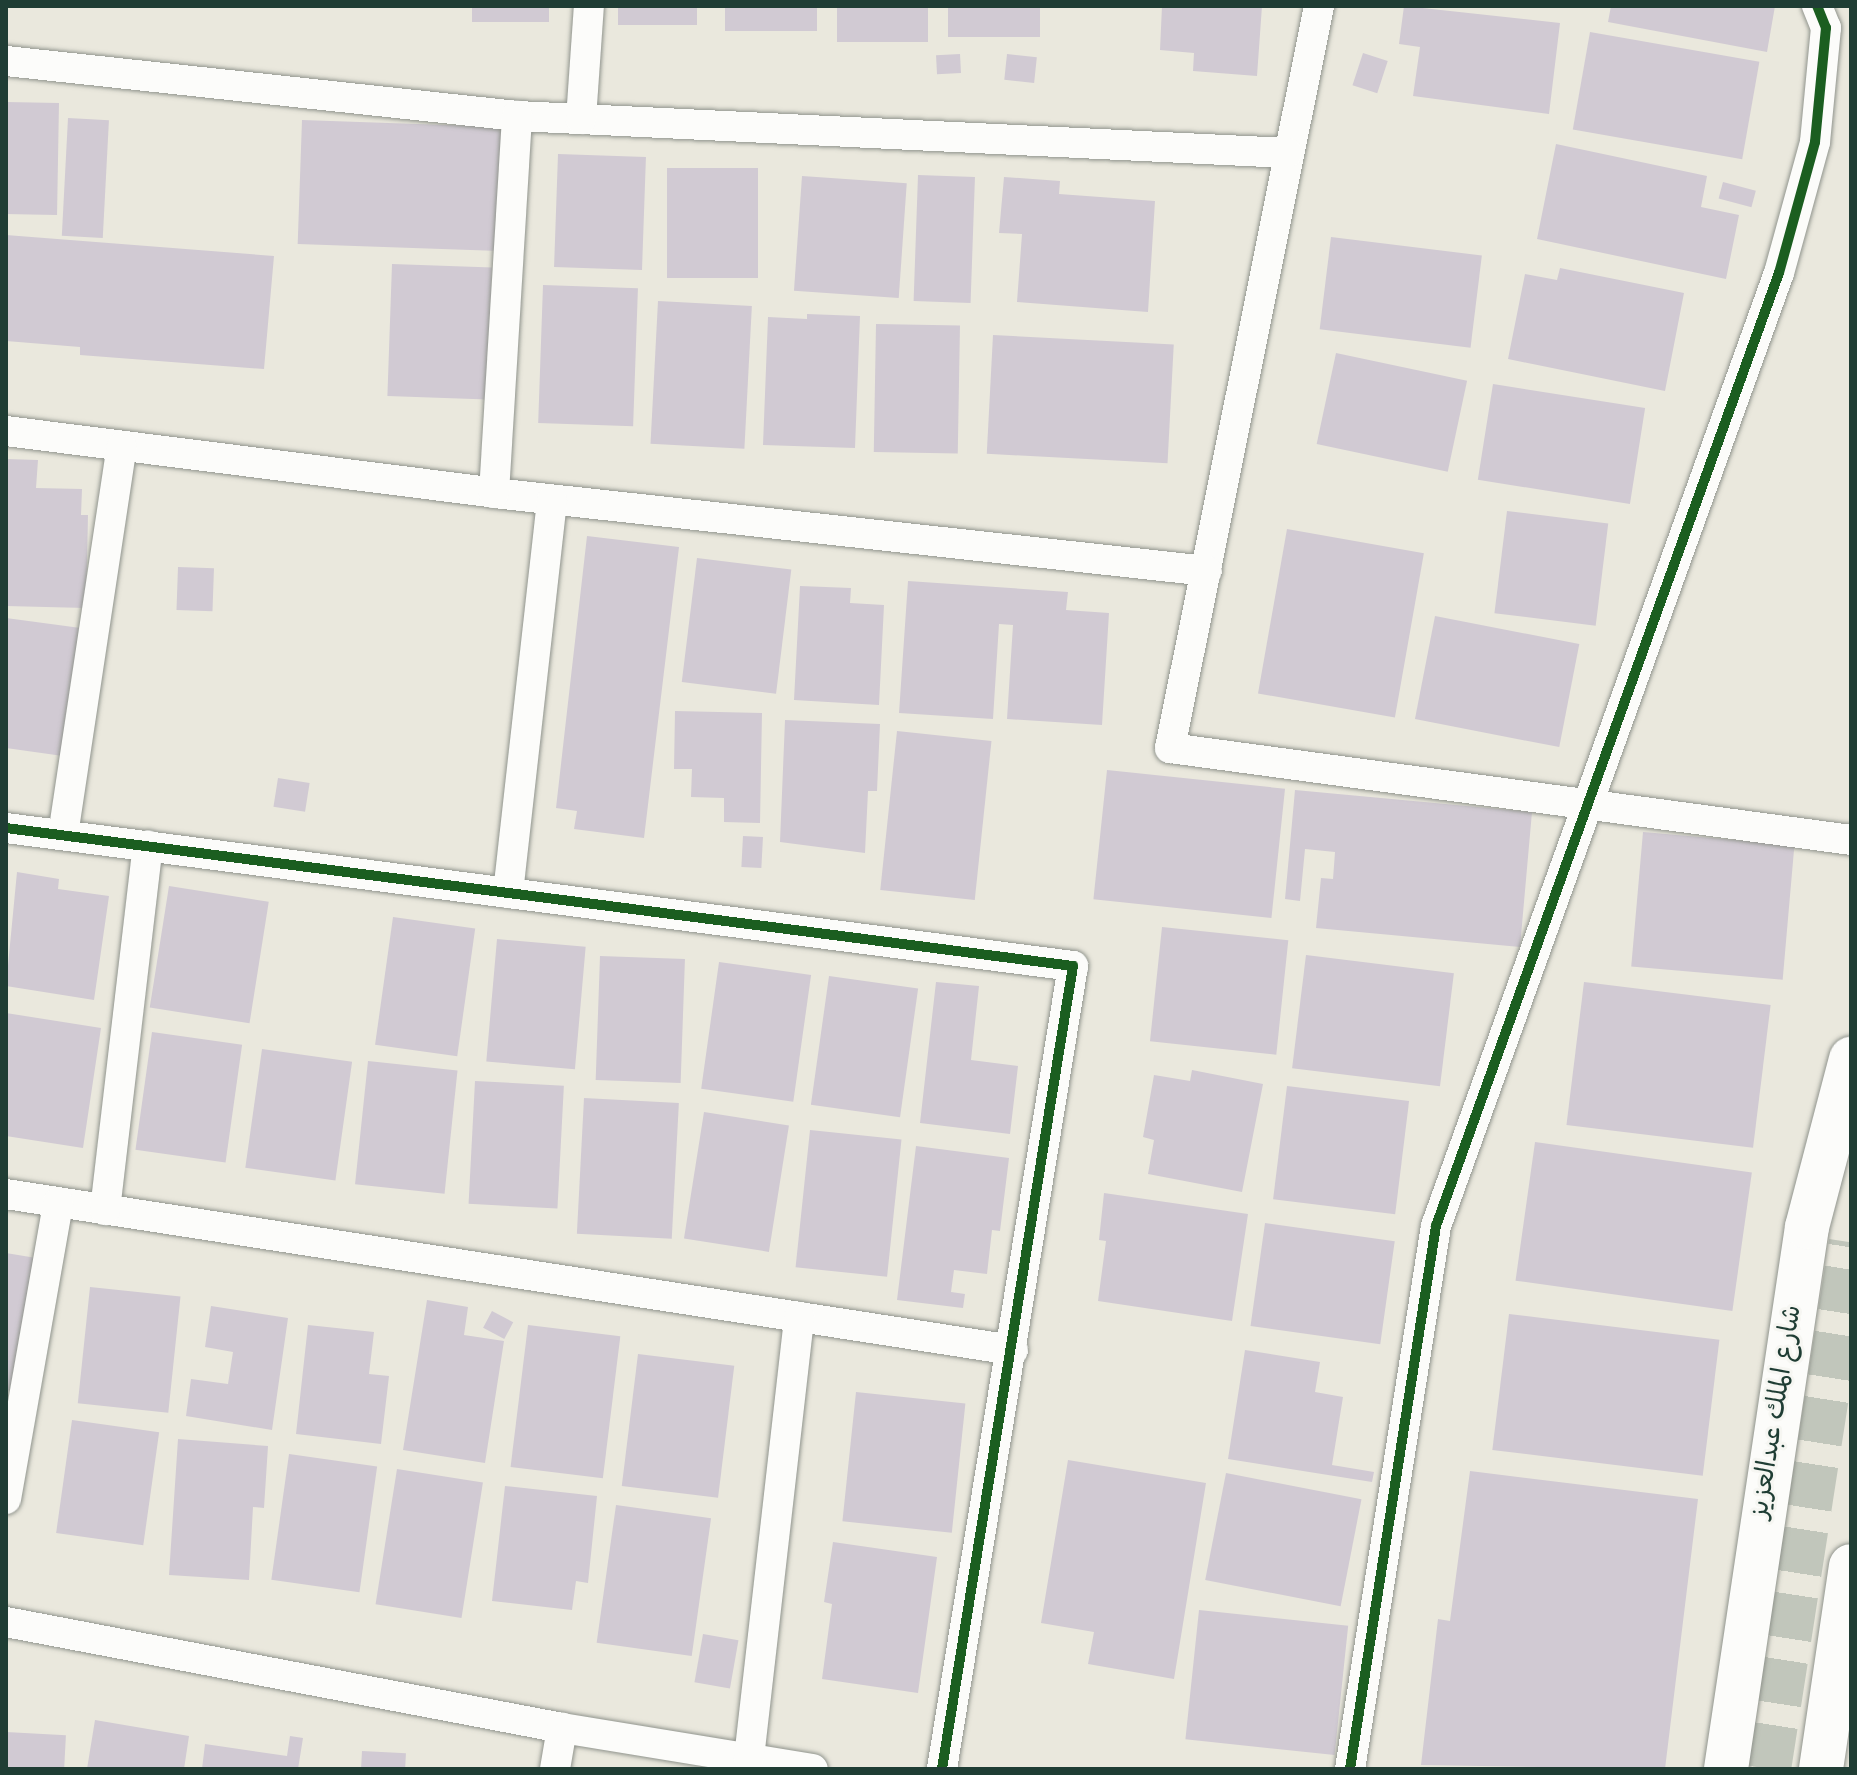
<!DOCTYPE html>
<meta charset="utf-8">
<style>
body{margin:0}
#map{position:relative;width:1857px;height:1775px;overflow:hidden;background:#eae8dd;font-family:Mynerve,"Playpen Sans Arabic",sans-serif}
div>[style]{position:absolute}
.building>*{inset:0;background:#d1cad3;transform-origin:0 0}
.secondary-tunnel>*{height:44px;margin-top:-22px;transform-origin:0;background:repeating-linear-gradient(90deg,#c1c6bb 0 44px,transparent 0 66px)}
.roads{filter:drop-shadow(0 0 2px #90948d) drop-shadow(0 0 2px #90948d)}
.street>*{height:30px;margin:-15px;padding:0 15px;transform-origin:15px;border-radius:15px;background:#fcfcfa}
.secondary>*{height:44px;margin:-22px;padding:0 22px;transform-origin:22px;border-radius:22px;background:#fcfcfa}
.cycleway>*{height:10px;margin:-5px;padding:0 5px;transform-origin:5px;border-radius:5px;background:#1b5e20}
span{translate:-50% -50%;white-space:nowrap;text-align:center;line-height:1.15;-webkit-text-stroke:6px #f6f6f2;paint-order:stroke}
.street-label{font-size:26px;color:#1f3d34}
.frame{position:absolute;inset:0;border:8px solid #1f3d34;pointer-events:none}
</style>
<div id="map">
<div class="building">
<div style="left:472px;top:6px;width:77px;height:16px"></div>
<div style="left:618px;top:6px;width:79px;height:19px"></div>
<div style="left:725px;top:6px;width:92px;height:25px"></div>
<div style="left:837px;top:6px;width:91px;height:36px"></div>
<div style="left:948px;top:6px;width:92px;height:31px"></div>
<div style="clip-path:polygon(1162px 6px,1262px 6px,1257px 76px,1193px 71px,1194px 53px,1160px 50px)"></div>
<div style="clip-path:polygon(1404px 6px,1560px 23px,1549px 114px,1413px 96px,1420px 47px,1399px 44px)"></div>
<div style="clip-path:polygon(1611px 6px,1775px 6px,1767px 52px,1608px 22px)"></div>
<div style="left:1590px;top:32px;width:172px;height:99px;rotate:10deg"></div>
<div style="left:1363px;top:53px;width:26px;height:34px;rotate:18deg"></div>
<div style="left:960px;top:54px;width:19px;height:24px;rotate:87deg"></div>
<div style="left:1007px;top:54px;width:30px;height:26px;rotate:6deg"></div>
<div style="left:6px;top:102px;width:53px;height:112px;rotate:1deg"></div>
<div style="left:68px;top:118px;width:41px;height:118px;rotate:3deg"></div>
<div style="left:302px;top:120px;width:202px;height:124px;rotate:2deg"></div>
<div style="clip-path:polygon(1556px 144px,1707px 176px,1701px 207px,1739px 215px,1726px 279px,1537px 239px)"></div>
<div style="left:558px;top:154px;width:88px;height:113px;rotate:2deg"></div>
<div style="left:667px;top:168px;width:91px;height:110px"></div>
<div style="left:918px;top:175px;width:57px;height:126px;rotate:2deg"></div>
<div style="left:802px;top:176px;width:105px;height:115px;rotate:4deg"></div>
<div style="clip-path:polygon(1004px 177px,1060px 181px,1059px 194px,1155px 201px,1148px 312px,1017px 302px,1022px 234px,999px 233px)"></div>
<div style="left:1723px;top:182px;width:34px;height:17px;rotate:15deg"></div>
<div style="clip-path:polygon(6px 235px,274px 256px,264px 369px,80px 355px,80px 347px,6px 341px)"></div>
<div style="left:1331px;top:237px;width:152px;height:93px;rotate:7deg"></div>
<div style="left:392px;top:264px;width:100px;height:132px;rotate:2deg"></div>
<div style="clip-path:polygon(1560px 268px,1684px 293px,1665px 391px,1508px 359px,1525px 274px,1557px 280px)"></div>
<div style="left:543px;top:285px;width:95px;height:138px;rotate:2deg"></div>
<div style="left:658px;top:301px;width:94px;height:143px;rotate:3deg"></div>
<div style="clip-path:polygon(807px 314px,860px 316px,855px 448px,763px 445px,768px 317px,807px 319px)"></div>
<div style="left:876px;top:324px;width:84px;height:128px;rotate:1deg"></div>
<div style="left:993px;top:335px;width:181px;height:119px;rotate:3deg"></div>
<div style="left:1336px;top:353px;width:134px;height:93px;rotate:12deg"></div>
<div style="left:1493px;top:384px;width:154px;height:97px;rotate:9deg"></div>
<div style="clip-path:polygon(6px 459px,38px 460px,36px 488px,82px 489px,81px 515px,88px 515px,86px 608px,6px 606px)"></div>
<div style="left:1507px;top:511px;width:102px;height:103px;rotate:7deg"></div>
<div style="left:1287px;top:529px;width:139px;height:167px;rotate:10deg"></div>
<div style="clip-path:polygon(587px 536px,679px 547px,644px 838px,574px 829px,577px 811px,556px 808px)"></div>
<div style="left:697px;top:558px;width:95px;height:125px;rotate:7deg"></div>
<div style="left:178px;top:567px;width:36px;height:43px;rotate:2deg"></div>
<div style="clip-path:polygon(908px 581px,1068px 592px,1066px 610px,1109px 613px,1102px 725px,1007px 719px,1013px 625px,999px 624px,993px 719px,899px 713px)"></div>
<div style="clip-path:polygon(800px 586px,851px 588px,850px 603px,884px 605px,879px 705px,794px 700px)"></div>
<div style="left:1435px;top:616px;width:147px;height:105px;rotate:11deg"></div>
<div style="clip-path:polygon(6px 618px,88px 629px,70px 757px,6px 748px)"></div>
<div style="clip-path:polygon(675px 711px,762px 713px,760px 823px,724px 822px,724px 798px,691px 797px,692px 769px,674px 769px)"></div>
<div style="clip-path:polygon(785px 720px,880px 724px,877px 791px,868px 791px,865px 853px,780px 842px)"></div>
<div style="left:897px;top:731px;width:95px;height:160px;rotate:6deg"></div>
<div style="left:1107px;top:770px;width:179px;height:130px;rotate:6deg"></div>
<div style="left:278px;top:778px;width:32px;height:29px;rotate:9deg"></div>
<div style="clip-path:polygon(1295px 790px,1532px 812px,1520px 947px,1316px 928px,1321px 878px,1333px 879px,1335px 852px,1305px 849px,1300px 901px,1285px 899px)"></div>
<div style="left:1643px;top:832px;width:152px;height:135px;rotate:5deg"></div>
<div style="left:743px;top:836px;width:20px;height:31px;rotate:3deg"></div>
<div style="clip-path:polygon(17px 872px,59px 879px,58px 889px,109px 896px,94px 1000px,6px 986px)"></div>
<div style="left:169px;top:886px;width:101px;height:123px;rotate:9deg"></div>
<div style="left:393px;top:917px;width:83px;height:129px;rotate:8deg"></div>
<div style="left:1162px;top:927px;width:127px;height:115px;rotate:6deg"></div>
<div style="left:497px;top:939px;width:89px;height:123px;rotate:5deg"></div>
<div style="left:1306px;top:955px;width:149px;height:114px;rotate:7deg"></div>
<div style="left:600px;top:956px;width:85px;height:124px;rotate:2deg"></div>
<div style="left:719px;top:962px;width:93px;height:128px;rotate:8deg"></div>
<div style="left:829px;top:976px;width:90px;height:130px;rotate:8deg"></div>
<div style="clip-path:polygon(936px 982px,979px 986px,971px 1060px,1018px 1066px,1010px 1134px,920px 1123px)"></div>
<div style="left:1584px;top:982px;width:188px;height:144px;rotate:7deg"></div>
<div style="clip-path:polygon(6px 1013px,101px 1028px,83px 1148px,6px 1136px)"></div>
<div style="left:152px;top:1032px;width:91px;height:119px;rotate:8deg"></div>
<div style="left:262px;top:1049px;width:91px;height:120px;rotate:8deg"></div>
<div style="left:368px;top:1061px;width:90px;height:124px;rotate:6deg"></div>
<div style="clip-path:polygon(1192px 1070px,1263px 1084px,1242px 1192px,1148px 1174px,1154px 1140px,1143px 1137px,1154px 1075px,1190px 1081px)"></div>
<div style="left:475px;top:1081px;width:89px;height:123px;rotate:3deg"></div>
<div style="left:1287px;top:1086px;width:123px;height:114px;rotate:7deg"></div>
<div style="left:584px;top:1098px;width:95px;height:136px;rotate:3deg"></div>
<div style="left:704px;top:1112px;width:86px;height:128px;rotate:9deg"></div>
<div style="left:810px;top:1130px;width:92px;height:138px;rotate:6deg"></div>
<div style="left:1535px;top:1142px;width:219px;height:140px;rotate:8deg"></div>
<div style="clip-path:polygon(916px 1146px,1009px 1158px,1000px 1231px,992px 1230px,987px 1274px,954px 1270px,951px 1292px,965px 1294px,963px 1308px,897px 1300px)"></div>
<div style="clip-path:polygon(1104px 1193px,1248px 1214px,1232px 1321px,1098px 1301px,1106px 1241px,1099px 1240px)"></div>
<div style="left:1265px;top:1223px;width:131px;height:104px;rotate:8deg"></div>
<div style="clip-path:polygon(6px 1253px,36px 1258px,14px 1391px,6px 1390px)"></div>
<div style="left:90px;top:1287px;width:91px;height:117px;rotate:6deg"></div>
<div style="clip-path:polygon(427px 1300px,468px 1307px,464px 1335px,504px 1341px,485px 1463px,403px 1450px)"></div>
<div style="clip-path:polygon(211px 1306px,288px 1318px,272px 1430px,186px 1416px,191px 1379px,228px 1384px,233px 1352px,205px 1347px)"></div>
<div style="left:492px;top:1311px;width:24px;height:19px;rotate:28deg"></div>
<div style="left:1509px;top:1314px;width:212px;height:137px;rotate:7deg"></div>
<div style="clip-path:polygon(308px 1325px,374px 1332px,369px 1374px,389px 1376px,381px 1444px,296px 1434px)"></div>
<div style="left:528px;top:1325px;width:93px;height:143px;rotate:7deg"></div>
<div style="clip-path:polygon(1245px 1350px,1320px 1362px,1315px 1392px,1343px 1397px,1332px 1465px,1374px 1472px,1372px 1482px,1228px 1459px)"></div>
<div style="left:638px;top:1354px;width:97px;height:133px;rotate:7deg"></div>
<div style="left:856px;top:1392px;width:110px;height:130px;rotate:6deg"></div>
<div style="left:72px;top:1420px;width:88px;height:114px;rotate:8deg"></div>
<div style="clip-path:polygon(178px 1439px,268px 1446px,264px 1508px,253px 1507px,249px 1580px,169px 1575px)"></div>
<div style="left:289px;top:1454px;width:89px;height:127px;rotate:8deg"></div>
<div style="clip-path:polygon(1068px 1460px,1206px 1483px,1174px 1679px,1088px 1664px,1094px 1632px,1041px 1623px)"></div>
<div style="left:397px;top:1469px;width:87px;height:137px;rotate:9deg"></div>
<div style="clip-path:polygon(1470px 1471px,1698px 1499px,1665px 1769px,1421px 1765px,1438px 1619px,1450px 1621px)"></div>
<div style="left:1226px;top:1473px;width:138px;height:109px;rotate:11deg"></div>
<div style="clip-path:polygon(505px 1486px,597px 1496px,588px 1583px,576px 1581px,572px 1610px,492px 1601px)"></div>
<div style="left:616px;top:1505px;width:96px;height:139px;rotate:8deg"></div>
<div style="clip-path:polygon(833px 1542px,937px 1557px,918px 1693px,822px 1679px,832px 1604px,824px 1602px)"></div>
<div style="left:1199px;top:1610px;width:150px;height:130px;rotate:6deg"></div>
<div style="left:703px;top:1634px;width:36px;height:49px;rotate:10deg"></div>
<div style="clip-path:polygon(95px 1720px,189px 1736px,184px 1769px,87px 1769px)"></div>
<div style="left:6px;top:1732px;width:60px;height:37px;rotate:3deg"></div>
<div style="clip-path:polygon(290px 1736px,303px 1738px,298px 1769px,202px 1769px,205px 1744px,287px 1756px)"></div>
<div style="left:362px;top:1751px;width:44px;height:18px;rotate:3deg"></div>
</div>
<div class="secondary-tunnel">
<div style="left:1769px;top:1769px;width:533px;rotate:-81.16deg"></div>
</div>
<div class="roads">
<div class="street">
<div style="left:1319px;top:6px;width:757px;rotate:101.35deg"></div>
<div style="left:1170px;top:748px;width:687px;rotate:7.69deg"></div>
<div style="left:6px;top:61px;width:514px;rotate:6.14deg"></div>
<div style="left:517px;top:116px;width:771px;rotate:2.75deg"></div>
<div style="left:581px;top:119px;width:113px;rotate:-86deg"></div>
<div style="left:6px;top:431px;width:492px;rotate:7.2deg"></div>
<div style="left:494px;top:493px;width:717px;rotate:6.24deg"></div>
<div style="left:494px;top:493px;width:378px;rotate:-86.5deg"></div>
<div style="left:6px;top:828px;width:1076px;rotate:7.37deg"></div>
<div style="left:1073px;top:966px;width:814px;rotate:99.27deg"></div>
<div style="left:63px;top:835px;width:392px;rotate:-81.4deg"></div>
<div style="left:508px;top:893px;width:395px;rotate:-83.6deg"></div>
<div style="left:6px;top:1194px;width:1019px;rotate:8.81deg"></div>
<div style="left:105px;top:1210px;width:367px;rotate:-83.3deg"></div>
<div style="left:6px;top:1499px;width:301px;rotate:-80deg"></div>
<div style="left:6px;top:1622px;width:566px;rotate:10.79deg"></div>
<div style="left:562px;top:1728px;width:254px;rotate:9.3deg"></div>
<div style="left:749px;top:1758px;width:444px;rotate:-83.5deg"></div>
<div style="left:555px;top:1769px;width:42px;rotate:-80.3deg"></div>
<div style="left:1350px;top:1769px;width:550px;rotate:-81deg"></div>
<div style="left:1436px;top:1226px;width:1013px;rotate:-70.21deg"></div>
<div style="left:1779px;top:273px;width:136px;rotate:-74.6deg"></div>
<div style="left:1815px;top:142px;width:115px;rotate:-84.5deg"></div>
<div style="left:1826px;top:28px;width:24px;rotate:-112deg"></div>
</div>
<div class="secondary">
<div style="left:1726px;top:1769px;width:548px;rotate:-81.5deg"></div>
<div style="left:1807px;top:1227px;width:174px;rotate:-75.3deg"></div>
<div style="left:1821px;top:1769px;width:205px;rotate:-81.6deg"></div>
</div>
</div>
<div class="cycleway">
<div style="left:6px;top:828px;width:1076px;rotate:7.37deg"></div>
<div style="left:1073px;top:966px;width:814px;rotate:99.27deg"></div>
<div style="left:1350px;top:1769px;width:550px;rotate:-81deg"></div>
<div style="left:1436px;top:1226px;width:1013px;rotate:-70.21deg"></div>
<div style="left:1779px;top:273px;width:136px;rotate:-74.6deg"></div>
<div style="left:1815px;top:142px;width:115px;rotate:-84.5deg"></div>
<div style="left:1826px;top:28px;width:24px;rotate:-112deg"></div>
</div>
<div class="street-label">
<span style="left:1777px;top:1412px;rotate:-81deg">شارع الملك عبدالعزيز</span>
</div>
<div class="frame"></div>
</div>
